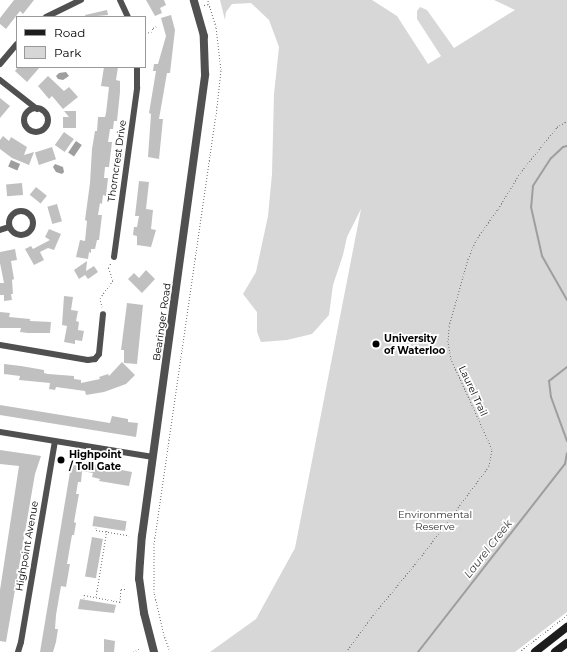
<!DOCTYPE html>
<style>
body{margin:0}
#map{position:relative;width:567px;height:652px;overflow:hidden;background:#fff;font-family:Montserrat,sans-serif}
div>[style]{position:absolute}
.green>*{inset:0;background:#d7d7d7}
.water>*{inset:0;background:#9e9e9e;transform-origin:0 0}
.stream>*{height:2px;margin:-1px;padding:0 1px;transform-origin:1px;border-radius:1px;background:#9e9e9e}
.building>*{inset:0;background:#c0c0c0;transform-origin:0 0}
.path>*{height:1px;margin-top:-0.5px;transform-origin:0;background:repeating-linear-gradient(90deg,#727272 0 1px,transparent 0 3px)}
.minor>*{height:6px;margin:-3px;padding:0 3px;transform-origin:3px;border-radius:3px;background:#505050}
.minor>.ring{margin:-3px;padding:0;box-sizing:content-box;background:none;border:6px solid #505050;border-radius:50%}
.tertiary>*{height:8px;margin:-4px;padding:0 4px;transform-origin:4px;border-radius:4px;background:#505050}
.secondary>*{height:8px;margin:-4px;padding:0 4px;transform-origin:4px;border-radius:4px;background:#1d1d1d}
.dots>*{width:11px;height:11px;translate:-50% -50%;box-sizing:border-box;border:2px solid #fff;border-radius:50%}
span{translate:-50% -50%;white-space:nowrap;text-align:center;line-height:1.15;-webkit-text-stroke:3.5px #fff;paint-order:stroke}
.street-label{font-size:10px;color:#000}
.poi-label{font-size:10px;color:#000;font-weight:700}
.left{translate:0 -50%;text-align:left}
.park-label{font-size:10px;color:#2e2e2e}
.water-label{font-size:11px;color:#3f3f3f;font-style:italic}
.legend{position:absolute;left:16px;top:16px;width:130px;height:52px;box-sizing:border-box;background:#fff;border:1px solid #999;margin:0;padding:5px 7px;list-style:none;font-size:12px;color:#000}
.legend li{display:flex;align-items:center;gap:8px;height:20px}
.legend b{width:20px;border:1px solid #999}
</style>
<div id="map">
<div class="green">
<div style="clip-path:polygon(220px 0,372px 0,397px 16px,428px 64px,441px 56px,417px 19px,417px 11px,420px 7px,427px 10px,454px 48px,515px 10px,494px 0,567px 0,567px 612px,515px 652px,210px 652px,256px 619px,295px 548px,361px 209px,347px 237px,343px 255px,333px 285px,329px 315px,312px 334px,287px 340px,261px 342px,257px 332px,257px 312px,243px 294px,256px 272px,268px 216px,272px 174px,274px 94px,279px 47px,269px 20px,251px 3px,232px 4px,226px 12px,225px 20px)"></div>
</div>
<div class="water">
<div style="clip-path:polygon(66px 72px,69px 76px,63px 80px,58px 79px,56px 76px,59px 73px)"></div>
<div style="left:76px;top:141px;width:7px;height:14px;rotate:34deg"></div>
<div style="left:11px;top:160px;width:10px;height:7px;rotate:24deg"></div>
<div style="clip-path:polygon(55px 164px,63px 167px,64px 172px,62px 174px,56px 172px,53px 167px)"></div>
</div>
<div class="stream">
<div style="left:567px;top:146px;width:4px;rotate:166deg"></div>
<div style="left:563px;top:147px;width:16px;rotate:137deg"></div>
<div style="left:551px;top:158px;width:33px;rotate:123deg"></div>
<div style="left:533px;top:186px;width:21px;rotate:95deg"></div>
<div style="left:531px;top:207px;width:50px;rotate:77.3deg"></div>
<div style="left:542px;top:256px;width:51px;rotate:60.4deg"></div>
<div style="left:567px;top:367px;width:23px;rotate:142deg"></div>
<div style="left:549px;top:381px;width:16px;rotate:83deg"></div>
<div style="left:551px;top:397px;width:47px;rotate:70deg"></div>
<div style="left:418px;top:652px;width:239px;rotate:-52deg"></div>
<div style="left:565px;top:464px;width:11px;rotate:-80deg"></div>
</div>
<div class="building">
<div style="clip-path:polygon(14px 0,34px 0,23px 14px,20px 11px,6px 29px,0 24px,0 18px)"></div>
<div style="clip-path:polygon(146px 0,164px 0,166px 5px,160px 8px,162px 13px,155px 16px)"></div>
<div style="clip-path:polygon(107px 10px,108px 15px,86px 17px,85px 15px)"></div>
<div style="clip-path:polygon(171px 15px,175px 30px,170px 73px,167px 73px,159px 119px,163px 119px,159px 159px,148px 157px,151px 114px,149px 113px,156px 71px,153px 71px,154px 64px,158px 64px,166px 36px,161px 18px)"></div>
<div style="clip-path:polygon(18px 67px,40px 67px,27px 82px,15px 71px)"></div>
<div style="clip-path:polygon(104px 67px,118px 67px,116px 80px,120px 81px,120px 92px,117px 121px,114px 121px,113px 129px,110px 129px,108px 142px,112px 142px,109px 167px,105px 167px,104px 178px,108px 178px,106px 196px,103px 195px,102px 204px,100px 203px,98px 215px,102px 215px,99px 240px,97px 240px,95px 249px,91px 249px,91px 253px,89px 252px,88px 259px,76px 257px,80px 240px,85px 241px,87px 221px,85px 220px,90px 183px,92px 149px,95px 131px,97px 131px,98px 117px,105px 117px,106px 113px,109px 87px,101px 86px)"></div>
<div style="clip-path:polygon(48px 76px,64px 91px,69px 87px,78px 97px,63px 109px,52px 96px,49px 99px,38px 86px)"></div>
<div style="clip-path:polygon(0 98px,10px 106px,0 118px)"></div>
<div style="clip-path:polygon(64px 111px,76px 111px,76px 128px,63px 128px,63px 117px,69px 117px)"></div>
<div style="left:64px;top:132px;width:12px;height:16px;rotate:35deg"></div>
<div style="clip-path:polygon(3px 136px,9px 141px,11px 137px,27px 147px,24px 155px,34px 152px,29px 165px,12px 158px,0 149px,0 140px)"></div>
<div style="left:52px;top:147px;width:13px;height:18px;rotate:72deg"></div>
<div style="clip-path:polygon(139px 181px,149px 182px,146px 209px,153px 210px,151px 229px,156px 230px,151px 247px,137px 245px,137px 236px,133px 235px,134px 227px,137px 227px,139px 216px,135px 216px)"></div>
<div style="left:22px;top:183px;width:12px;height:16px;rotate:85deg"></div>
<div style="left:36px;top:187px;width:14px;height:10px;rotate:39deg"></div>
<div style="left:57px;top:204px;width:18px;height:10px;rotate:74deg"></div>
<div style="clip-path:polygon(49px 229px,61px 234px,54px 250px,48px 248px,40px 252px,44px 260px,34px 265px,25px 249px,31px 246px,33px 249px,50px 240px,45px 237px)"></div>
<div style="clip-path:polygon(15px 249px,17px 260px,11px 261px,14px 279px,12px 280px,13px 294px,11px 294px,12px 300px,4px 301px,4px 295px,0 295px,0 283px,4px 283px,0 263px,0 252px)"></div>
<div style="clip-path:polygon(87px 261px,86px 271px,94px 266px,98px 272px,88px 279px,85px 275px,79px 279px,74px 270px)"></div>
<div style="clip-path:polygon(146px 270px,155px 279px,142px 293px,128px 279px,134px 273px,139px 278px)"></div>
<div style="clip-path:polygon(64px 296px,73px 297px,71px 310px,78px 311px,76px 321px,79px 322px,78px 330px,84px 331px,82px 341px,75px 340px,75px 344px,64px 342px,67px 326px,62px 325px)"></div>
<div style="clip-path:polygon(127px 303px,143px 305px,137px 364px,124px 363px,124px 350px,121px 350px)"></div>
<div style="clip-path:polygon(0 312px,10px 313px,9px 317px,30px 319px,30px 321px,51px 322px,50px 333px,28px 333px,20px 332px,21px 328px,0 328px)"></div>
<div style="clip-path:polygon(122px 362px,135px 375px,126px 384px,104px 392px,86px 395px,85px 391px,56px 387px,55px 390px,49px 389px,50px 383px,19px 380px,20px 376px,4px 374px,4px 364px,21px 366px,44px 370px,44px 373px,48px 374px,74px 376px,74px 379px,81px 380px,81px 383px,100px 379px,99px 377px,108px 374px,109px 376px)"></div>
<div style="clip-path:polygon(0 405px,110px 423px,112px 416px,128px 419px,128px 422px,138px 423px,136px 437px,0 415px)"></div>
<div style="clip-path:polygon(0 450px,41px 456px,35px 474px,6px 642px,0 641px,0 590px,19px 466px,0 464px)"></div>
<div style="clip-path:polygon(72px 460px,132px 472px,129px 486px,99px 481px,100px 479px,92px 477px,93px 473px,82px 471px,81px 482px,78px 482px,76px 494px,79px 494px,74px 522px,76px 523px,74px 535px,72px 535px,67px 564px,70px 564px,66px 587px,61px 586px,56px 615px,55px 629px,58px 629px,56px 642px,53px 652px,40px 652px)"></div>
<div style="left:94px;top:516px;width:33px;height:10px;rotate:9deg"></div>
<div style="left:92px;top:537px;width:11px;height:40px;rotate:10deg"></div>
<div style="clip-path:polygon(80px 599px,116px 605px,114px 613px,78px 609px)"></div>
<div style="clip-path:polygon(104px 639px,115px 641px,114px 652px,104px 652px)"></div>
</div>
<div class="path">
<div style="left:204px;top:5px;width:5px;rotate:-11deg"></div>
<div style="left:145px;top:33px;width:6px;rotate:-9deg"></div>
<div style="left:151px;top:32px;width:4px;rotate:-63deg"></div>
<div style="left:153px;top:28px;width:4px;rotate:-27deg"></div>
<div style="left:102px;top:307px;width:9px;rotate:-103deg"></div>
<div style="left:100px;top:298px;width:22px;rotate:-54deg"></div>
<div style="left:113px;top:280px;width:14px;rotate:-111deg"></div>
<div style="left:108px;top:267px;width:5px;rotate:-53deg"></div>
<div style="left:96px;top:528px;width:2px;rotate:90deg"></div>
<div style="left:96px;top:530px;width:33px;rotate:9deg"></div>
<div style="left:96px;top:597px;width:69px;rotate:-80.8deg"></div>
<div style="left:84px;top:598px;width:3px;rotate:-90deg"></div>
<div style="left:84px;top:595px;width:37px;rotate:11deg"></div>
<div style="left:120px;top:602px;width:13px;rotate:-86deg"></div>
<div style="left:121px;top:589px;width:6px"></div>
<div style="left:133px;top:652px;width:7px;rotate:-27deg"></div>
<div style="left:170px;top:652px;width:18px;rotate:-109deg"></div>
<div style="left:164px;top:635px;width:44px;rotate:-103.1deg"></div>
<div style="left:154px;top:592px;width:48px;rotate:-90deg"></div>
<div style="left:154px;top:544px;width:432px;rotate:-81.8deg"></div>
<div style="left:216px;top:116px;width:46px;rotate:-83.8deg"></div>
<div style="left:221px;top:70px;width:43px;rotate:-96.6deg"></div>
<div style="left:216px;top:27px;width:28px;rotate:-107deg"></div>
<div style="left:346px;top:652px;width:39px;rotate:-54deg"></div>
<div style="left:369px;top:620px;width:80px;rotate:-50.6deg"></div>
<div style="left:420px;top:558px;width:115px;rotate:-53.1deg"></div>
<div style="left:489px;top:466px;width:17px;rotate:-80deg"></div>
<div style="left:492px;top:449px;width:99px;rotate:-114.5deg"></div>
<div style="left:451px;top:359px;width:17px;rotate:-100deg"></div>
<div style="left:448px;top:342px;width:16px;rotate:-86deg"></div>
<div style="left:449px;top:326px;width:70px;rotate:-74.2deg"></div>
<div style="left:468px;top:259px;width:21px;rotate:-67deg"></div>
<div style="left:476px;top:240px;width:38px;rotate:-55deg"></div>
<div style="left:498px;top:209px;width:42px;rotate:-58.6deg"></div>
<div style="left:520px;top:173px;width:59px;rotate:-51.2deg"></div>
<div style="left:557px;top:127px;width:12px;rotate:-31deg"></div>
<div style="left:519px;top:652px;width:61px;rotate:-37.6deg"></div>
</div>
<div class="minor">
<div style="left:120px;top:0;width:19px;rotate:65deg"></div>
<div style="left:46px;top:17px;width:39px;rotate:-26deg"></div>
<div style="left:0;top:64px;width:26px;rotate:-50deg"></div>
<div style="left:0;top:80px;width:47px;rotate:38.1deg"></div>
<div class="ring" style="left:24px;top:108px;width:18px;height:18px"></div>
<div class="ring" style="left:9px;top:211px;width:18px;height:18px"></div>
<div style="left:0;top:230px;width:9px;rotate:-18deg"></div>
<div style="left:114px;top:257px;width:171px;rotate:-82.2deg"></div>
<div style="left:137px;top:88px;width:21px;rotate:-90deg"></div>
<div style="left:0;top:345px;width:89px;rotate:9.7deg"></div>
<div style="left:88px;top:360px;width:7px;rotate:-8deg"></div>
<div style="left:95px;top:359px;width:6px;rotate:-51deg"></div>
<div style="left:99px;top:354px;width:40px;rotate:-84.3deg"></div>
<div style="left:0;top:432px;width:155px;rotate:9.3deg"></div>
<div style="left:18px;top:652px;width:10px;rotate:-73deg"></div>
<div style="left:21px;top:642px;width:203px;rotate:-80.4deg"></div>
</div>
<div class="tertiary">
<div style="left:154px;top:652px;width:40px;rotate:-104.4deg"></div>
<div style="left:144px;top:613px;width:34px;rotate:-98deg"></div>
<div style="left:139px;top:579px;width:17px;rotate:-87deg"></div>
<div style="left:140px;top:562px;width:26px;rotate:-86deg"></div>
<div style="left:142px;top:536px;width:466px;rotate:-82.2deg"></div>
<div style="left:205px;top:74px;width:38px;rotate:-92deg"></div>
<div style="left:204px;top:36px;width:37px;rotate:-106deg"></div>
</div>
<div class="secondary">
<div style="left:535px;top:652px;width:41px;rotate:-38deg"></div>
<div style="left:555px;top:652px;width:15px;rotate:-37deg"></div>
</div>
<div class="dots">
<div style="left:376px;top:344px;background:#000"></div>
<div style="left:61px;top:460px;background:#000"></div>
</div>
<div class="street-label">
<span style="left:117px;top:161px;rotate:-82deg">Thorncrest Drive</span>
<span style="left:162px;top:322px;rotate:-82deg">Bearinger Road</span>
<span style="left:473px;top:391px;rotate:65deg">Laurel Trail</span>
<span style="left:27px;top:546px;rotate:-80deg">Highpoint Avenue</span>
</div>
<div class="poi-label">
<span class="left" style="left:384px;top:344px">University<br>of Waterloo</span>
<span class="left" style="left:69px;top:460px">Highpoint<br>/ Toll Gate</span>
</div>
<div class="park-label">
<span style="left:435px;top:520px">Environmental<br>Reserve</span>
</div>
<div class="water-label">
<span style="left:488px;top:549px;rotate:-52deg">Laurel Creek</span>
</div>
<ul class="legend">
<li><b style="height:5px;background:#1d1d1d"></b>Road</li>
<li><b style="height:11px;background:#d7d7d7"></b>Park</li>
</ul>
</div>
